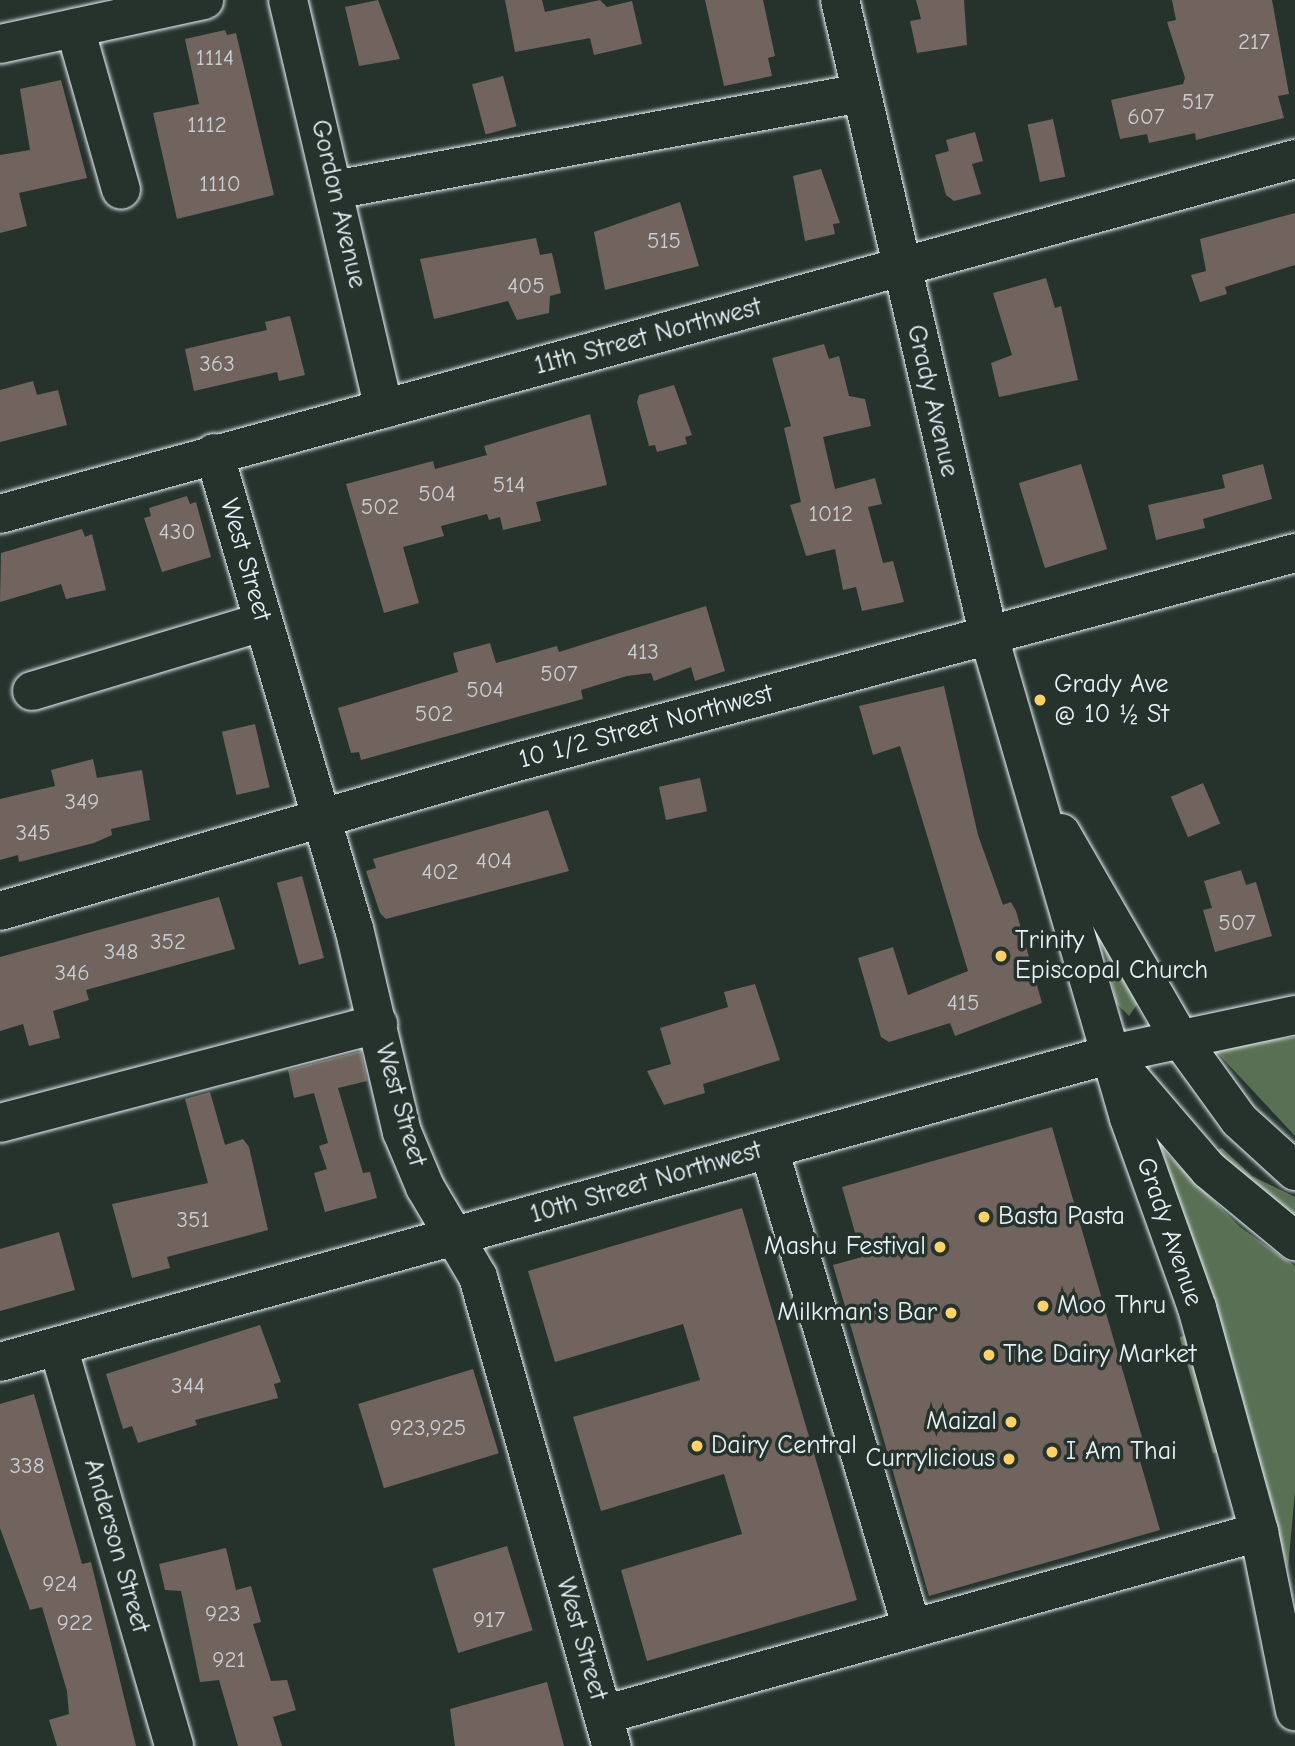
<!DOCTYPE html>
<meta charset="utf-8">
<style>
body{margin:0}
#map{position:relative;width:1295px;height:1746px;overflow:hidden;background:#26332d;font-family:"Comic Neue",sans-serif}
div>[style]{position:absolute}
.green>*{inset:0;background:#5a7054;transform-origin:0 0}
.building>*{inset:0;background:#71645e;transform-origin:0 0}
.roads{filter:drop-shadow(0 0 2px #e8f1f8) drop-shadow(0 0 2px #e8f1f8)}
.minor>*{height:38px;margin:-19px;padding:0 19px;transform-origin:19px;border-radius:19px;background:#26332d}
.major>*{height:38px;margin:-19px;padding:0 19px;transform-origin:19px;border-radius:19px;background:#26332d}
.dots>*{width:19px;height:19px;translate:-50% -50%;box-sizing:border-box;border:4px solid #26332d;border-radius:50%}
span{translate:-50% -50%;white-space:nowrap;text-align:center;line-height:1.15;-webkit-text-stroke:7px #26332d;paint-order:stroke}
.number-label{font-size:23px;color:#caced2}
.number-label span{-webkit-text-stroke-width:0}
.street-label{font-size:26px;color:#e8f1f8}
.poi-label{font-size:26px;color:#e8f1f8}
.left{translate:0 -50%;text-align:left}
.right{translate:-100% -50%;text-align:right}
</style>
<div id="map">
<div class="green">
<div style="clip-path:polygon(1103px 941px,1138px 1003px,1129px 1016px,1116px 1003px)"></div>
<div style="clip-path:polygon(1295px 1037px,1295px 1136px,1213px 1048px)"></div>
<div style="clip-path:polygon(1222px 1148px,1252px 1176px,1295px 1197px,1295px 1218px,1217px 1151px)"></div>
<div style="clip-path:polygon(1162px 1149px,1240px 1227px,1295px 1266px,1295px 1492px,1288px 1568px)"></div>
<div style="left:1191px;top:1334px;width:121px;height:12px;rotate:74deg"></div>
</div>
<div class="building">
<div style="clip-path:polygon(378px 0,400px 59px,359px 66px,345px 7px)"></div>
<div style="clip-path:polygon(505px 0,542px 0,545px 12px,600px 0,607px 7px,632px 1px,642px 44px,594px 55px,590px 38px,515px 52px)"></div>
<div style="clip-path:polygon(705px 0,763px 0,775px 56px,768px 58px,772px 76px,724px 86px)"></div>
<div style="clip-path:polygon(916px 0,964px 0,967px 45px,917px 53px,910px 21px,921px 19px)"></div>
<div style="clip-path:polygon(1172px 0,1272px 0,1289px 94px,1278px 96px,1284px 118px,1196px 140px,1195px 133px,1149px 143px,1147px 134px,1120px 139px,1111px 100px,1183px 84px,1185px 78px,1167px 22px,1176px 20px)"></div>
<div style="clip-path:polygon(225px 30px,227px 35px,236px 33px,274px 195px,177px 219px,153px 113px,199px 104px,185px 39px)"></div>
<div style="left:503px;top:76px;width:52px;height:32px;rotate:75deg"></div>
<div style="clip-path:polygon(61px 80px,87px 178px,19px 193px,27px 226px,0 233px,0 155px,30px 150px,20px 89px)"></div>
<div style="left:1053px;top:119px;width:59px;height:26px;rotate:78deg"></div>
<div style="clip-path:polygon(975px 132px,983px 161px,972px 164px,981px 194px,954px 201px,946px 195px,935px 155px,949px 151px,946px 140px)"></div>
<div style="clip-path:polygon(821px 169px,840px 223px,833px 224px,835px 234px,805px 241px,793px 176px)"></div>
<div style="clip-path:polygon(680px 202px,699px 266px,605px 290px,594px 232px)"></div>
<div style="clip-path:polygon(1295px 213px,1295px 265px,1225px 287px,1227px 294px,1200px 302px,1191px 275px,1206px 271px,1200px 239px)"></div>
<div style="clip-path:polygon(536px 238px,540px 255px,552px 253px,561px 293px,550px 296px,549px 313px,517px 320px,508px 301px,434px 319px,420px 259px)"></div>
<div style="clip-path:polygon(1046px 278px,1055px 308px,1061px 306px,1078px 380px,999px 397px,991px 363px,1012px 355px,993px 293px)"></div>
<div style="clip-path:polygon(290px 316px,305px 375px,279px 381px,277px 372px,194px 391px,185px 349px,267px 330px,265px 322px)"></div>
<div style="clip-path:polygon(824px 344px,829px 359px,839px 356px,849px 396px,865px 399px,871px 426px,823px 437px,835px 489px,875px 478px,882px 504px,868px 507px,883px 563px,893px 561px,904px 602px,862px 611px,856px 587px,843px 590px,835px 549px,806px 556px,790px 505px,801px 502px,784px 428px,791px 426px,772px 358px)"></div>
<div style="clip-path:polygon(33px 381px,37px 395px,58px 390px,67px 425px,0 442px,0 390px)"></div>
<div style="clip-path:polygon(674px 385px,692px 435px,685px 437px,687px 444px,657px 452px,655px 445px,649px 446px,637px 402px,639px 395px)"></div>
<div style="clip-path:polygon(590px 414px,607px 485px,536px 502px,541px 521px,503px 530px,500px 517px,489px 520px,487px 514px,441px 526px,444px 536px,403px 547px,419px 603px,384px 613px,346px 484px,433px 461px,435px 469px,487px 455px,484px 446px)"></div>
<div style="left:1081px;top:464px;width:89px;height:65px;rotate:73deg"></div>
<div style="clip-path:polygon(1263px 464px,1272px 499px,1203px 519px,1205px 528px,1156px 540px,1148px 505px,1225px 488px,1222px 475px)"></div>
<div style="clip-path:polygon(187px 496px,190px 504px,196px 502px,211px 557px,162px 572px,144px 518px,151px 516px,149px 508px)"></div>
<div style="clip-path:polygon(82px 529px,85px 537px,92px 534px,106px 590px,66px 599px,61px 584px,0 602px,1px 553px)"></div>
<div style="clip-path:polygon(706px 606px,725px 671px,695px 681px,691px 667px,654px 681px,651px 673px,627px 676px,581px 690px,583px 699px,361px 760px,359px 752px,351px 753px,338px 708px,458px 672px,453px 653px,490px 643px,496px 663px,557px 646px,559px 652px)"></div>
<div style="clip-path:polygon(944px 686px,978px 835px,1003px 905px,1011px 902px,1016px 911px,1042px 1003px,955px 1036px,950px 1023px,889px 1042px,881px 1037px,858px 958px,893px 947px,908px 995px,968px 971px,900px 746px,873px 755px,859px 706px)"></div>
<div style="left:255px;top:724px;width:65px;height:34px;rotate:77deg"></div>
<div style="clip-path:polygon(93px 759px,97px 778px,142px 770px,150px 820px,111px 829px,112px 835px,94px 843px,19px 862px,18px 855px,0 860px,0 799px,55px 786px,51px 770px)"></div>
<div style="left:700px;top:778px;width:34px;height:42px;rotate:78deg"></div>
<div style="left:1203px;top:783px;width:44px;height:35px;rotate:67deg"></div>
<div style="clip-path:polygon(548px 810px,569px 871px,386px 919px,380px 913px,366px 871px,376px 868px,373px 859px)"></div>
<div style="clip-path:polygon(1241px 870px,1246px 885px,1256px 882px,1272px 936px,1215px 952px,1203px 910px,1212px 908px,1204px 881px)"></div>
<div style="left:302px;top:876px;width:85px;height:26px;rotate:75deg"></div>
<div style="clip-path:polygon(219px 897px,235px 949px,86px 990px,89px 1000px,53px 1011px,60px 1038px,29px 1046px,23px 1024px,0 1031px,0 957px)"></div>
<div style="clip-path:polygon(755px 984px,780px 1060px,703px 1084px,705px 1093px,664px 1105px,647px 1071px,671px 1064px,660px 1028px,728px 1007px,724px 992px)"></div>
<div style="clip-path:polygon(361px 1051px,367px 1081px,338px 1088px,363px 1173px,370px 1172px,377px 1198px,325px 1212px,314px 1173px,327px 1169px,319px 1146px,328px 1143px,314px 1093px,294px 1098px,288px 1070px)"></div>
<div style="clip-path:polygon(210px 1092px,225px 1145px,243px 1139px,249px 1147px,268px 1230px,167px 1257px,170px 1268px,132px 1278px,112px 1204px,208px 1183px,185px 1099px)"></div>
<div style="clip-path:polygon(1052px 1127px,1144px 1444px,1136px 1447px,1160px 1530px,929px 1596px,833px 1265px,862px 1257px,842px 1187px)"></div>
<div style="clip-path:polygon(742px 1208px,857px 1600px,647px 1661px,621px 1570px,742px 1534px,724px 1474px,601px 1511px,573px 1417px,700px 1380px,683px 1324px,555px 1362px,528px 1271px)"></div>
<div style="clip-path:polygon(59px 1232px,75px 1290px,0 1311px,0 1249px)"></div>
<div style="clip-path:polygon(260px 1325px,281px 1382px,274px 1384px,278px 1398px,195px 1420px,197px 1425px,138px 1443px,132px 1426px,123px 1429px,106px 1374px)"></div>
<div style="left:473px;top:1369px;width:88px;height:120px;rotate:73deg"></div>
<div style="clip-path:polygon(34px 1394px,82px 1564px,91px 1562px,136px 1746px,57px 1746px,49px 1720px,69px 1714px,67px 1691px,42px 1607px,30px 1610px,0 1528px,0 1404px)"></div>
<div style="left:507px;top:1546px;width:88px;height:78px;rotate:73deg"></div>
<div style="clip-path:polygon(226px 1548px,236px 1590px,251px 1586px,261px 1622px,253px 1624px,271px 1681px,287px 1680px,296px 1710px,273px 1717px,282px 1746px,238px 1746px,219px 1680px,200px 1682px,181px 1591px,165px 1590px,159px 1564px)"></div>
<div style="clip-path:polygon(547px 1682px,564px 1746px,455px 1746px,450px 1709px)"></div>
</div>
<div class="roads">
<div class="minor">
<div style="left:288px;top:0;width:420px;rotate:76.8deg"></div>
<div style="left:75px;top:28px;width:168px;rotate:74.1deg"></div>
<div style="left:0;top:44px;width:209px;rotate:-12.2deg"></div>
<div style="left:334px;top:190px;width:536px;rotate:-10.43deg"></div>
<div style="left:214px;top:453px;width:495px;rotate:73.6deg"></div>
<div style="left:354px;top:928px;width:210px;rotate:76.8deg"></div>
<div style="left:402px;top:1132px;width:60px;rotate:67.3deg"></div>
<div style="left:425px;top:1187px;width:104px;rotate:59.5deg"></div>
<div style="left:478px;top:1277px;width:488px;rotate:74.1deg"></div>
<div style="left:0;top:514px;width:1343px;rotate:-15.33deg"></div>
<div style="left:32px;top:691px;width:240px;rotate:-16.7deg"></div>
<div style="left:0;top:911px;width:527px;rotate:-16.09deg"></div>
<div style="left:506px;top:765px;width:817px;rotate:-15.04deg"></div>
<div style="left:0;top:1123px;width:391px;rotate:-14.7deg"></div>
<div style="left:769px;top:1149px;width:500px;rotate:73.4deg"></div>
<div style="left:58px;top:1346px;width:416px;rotate:73.8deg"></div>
<div style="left:603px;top:1715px;width:681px;rotate:-15.59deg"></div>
</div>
<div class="major">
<div style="left:840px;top:0;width:650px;rotate:76.84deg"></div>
<div style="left:988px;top:633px;width:505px;rotate:73.79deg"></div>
<div style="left:1129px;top:1118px;width:202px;rotate:70.3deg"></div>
<div style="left:1197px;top:1308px;width:232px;rotate:74.5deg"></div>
<div style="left:1259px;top:1532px;width:183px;rotate:78.6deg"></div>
<div style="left:1061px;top:833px;width:236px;rotate:60deg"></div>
<div style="left:1179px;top:1037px;width:102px;rotate:54.1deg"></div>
<div style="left:1239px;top:1120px;width:76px;rotate:42.3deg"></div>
<div style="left:1123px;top:1070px;width:132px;rotate:49.3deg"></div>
<div style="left:1209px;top:1170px;width:112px;rotate:39.5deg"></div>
<div style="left:0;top:1362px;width:1154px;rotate:-15.48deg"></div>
<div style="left:1112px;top:1054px;width:187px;rotate:-12deg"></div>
</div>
</div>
<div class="dots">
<div style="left:1040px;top:700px;background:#ffd166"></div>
<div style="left:1001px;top:956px;background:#ffd166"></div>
<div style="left:984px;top:1217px;background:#ffd166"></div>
<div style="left:940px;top:1247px;background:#ffd166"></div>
<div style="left:1043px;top:1306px;background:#ffd166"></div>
<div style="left:951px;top:1313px;background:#ffd166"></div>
<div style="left:989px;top:1355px;background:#ffd166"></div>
<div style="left:1011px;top:1422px;background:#ffd166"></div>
<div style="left:697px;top:1446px;background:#ffd166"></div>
<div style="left:1052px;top:1452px;background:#ffd166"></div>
<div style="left:1009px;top:1459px;background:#ffd166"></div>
</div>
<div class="number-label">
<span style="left:1254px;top:42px">217</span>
<span style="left:215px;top:58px">1114</span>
<span style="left:1198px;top:102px">517</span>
<span style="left:1146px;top:117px">607</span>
<span style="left:207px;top:125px">1112</span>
<span style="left:220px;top:184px">1110</span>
<span style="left:664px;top:241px">515</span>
<span style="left:526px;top:286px">405</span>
<span style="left:217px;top:364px">363</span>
<span style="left:509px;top:485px">514</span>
<span style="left:437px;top:494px">504</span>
<span style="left:380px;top:507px">502</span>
<span style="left:831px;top:514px">1012</span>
<span style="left:177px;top:532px">430</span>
<span style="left:643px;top:652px">413</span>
<span style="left:559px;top:674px">507</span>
<span style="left:485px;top:690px">504</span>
<span style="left:434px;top:714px">502</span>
<span style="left:82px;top:802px">349</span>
<span style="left:33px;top:833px">345</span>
<span style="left:494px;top:861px">404</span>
<span style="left:440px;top:872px">402</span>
<span style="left:1237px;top:923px">507</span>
<span style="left:168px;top:942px">352</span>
<span style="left:121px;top:952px">348</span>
<span style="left:72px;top:973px">346</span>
<span style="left:963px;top:1003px">415</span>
<span style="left:193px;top:1220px">351</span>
<span style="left:188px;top:1386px">344</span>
<span style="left:428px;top:1428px">923,925</span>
<span style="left:27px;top:1466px">338</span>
<span style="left:60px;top:1584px">924</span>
<span style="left:223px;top:1614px">923</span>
<span style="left:489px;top:1620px">917</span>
<span style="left:75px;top:1623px">922</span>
<span style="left:229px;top:1660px">921</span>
</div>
<div class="street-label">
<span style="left:338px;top:204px;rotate:77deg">Gordon Avenue</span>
<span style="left:648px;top:337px;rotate:-15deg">11th Street Northwest</span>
<span style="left:932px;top:401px;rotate:77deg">Grady Avenue</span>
<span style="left:245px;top:560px;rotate:74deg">West Street</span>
<span style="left:646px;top:727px;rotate:-15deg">10 1/2 Street Northwest</span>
<span style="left:400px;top:1105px;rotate:74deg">West Street</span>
<span style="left:646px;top:1183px;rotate:-16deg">10th Street Northwest</span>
<span style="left:1169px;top:1232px;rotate:71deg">Grady Avenue</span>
<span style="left:116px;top:1546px;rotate:74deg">Anderson Street</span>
<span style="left:581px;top:1639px;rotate:74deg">West Street</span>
</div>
<div class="poi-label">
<span class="left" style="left:1054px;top:700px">Grady Ave<br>@ 10 ½ St</span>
<span class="left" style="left:1015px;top:956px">Trinity<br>Episcopal Church</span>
<span class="left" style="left:998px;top:1217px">Basta Pasta</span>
<span class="right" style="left:926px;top:1247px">Mashu Festival</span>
<span class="left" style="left:1057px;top:1306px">Moo Thru</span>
<span class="right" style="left:937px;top:1313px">Milkman's Bar</span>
<span class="left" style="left:1003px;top:1355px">The Dairy Market</span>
<span class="right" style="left:997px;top:1422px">Maizal</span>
<span class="left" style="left:711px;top:1446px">Dairy Central</span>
<span class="left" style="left:1066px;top:1452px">I Am Thai</span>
<span class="right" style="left:995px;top:1459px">Currylicious</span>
</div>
</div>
